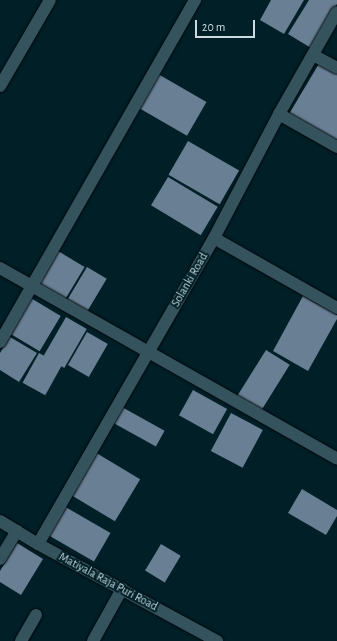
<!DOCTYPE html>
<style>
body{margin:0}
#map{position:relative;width:337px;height:641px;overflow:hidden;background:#001f27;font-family:"Alegreya Sans",sans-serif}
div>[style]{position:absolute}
.building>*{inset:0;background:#697f93;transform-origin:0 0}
.roads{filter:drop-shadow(0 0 1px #00080d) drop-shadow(0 0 1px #00080d)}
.street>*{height:12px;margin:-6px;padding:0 6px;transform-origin:6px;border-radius:6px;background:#34535c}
span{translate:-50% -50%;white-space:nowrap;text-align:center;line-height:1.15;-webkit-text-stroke:4px #001f27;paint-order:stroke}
.street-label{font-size:12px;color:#cadbe0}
.scale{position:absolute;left:195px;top:20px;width:60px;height:18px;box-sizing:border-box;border:2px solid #cadbe0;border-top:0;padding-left:5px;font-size:12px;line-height:14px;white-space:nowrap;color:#cadbe0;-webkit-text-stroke:3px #001f27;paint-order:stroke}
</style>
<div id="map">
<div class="building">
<div style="clip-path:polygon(271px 0,304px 0,284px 34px,260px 20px)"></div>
<div style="clip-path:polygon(309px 0,337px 0,337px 4px,311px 48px,288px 34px)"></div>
<div style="clip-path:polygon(320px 62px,337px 72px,337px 142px,289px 114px)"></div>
<div style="left:158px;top:74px;width:56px;height:39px;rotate:30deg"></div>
<div style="left:188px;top:141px;width:59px;height:39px;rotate:30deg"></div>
<div style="left:168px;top:177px;width:58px;height:33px;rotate:31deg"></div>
<div style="left:58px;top:251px;width:31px;height:39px;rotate:31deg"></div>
<div style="left:87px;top:267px;width:23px;height:39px;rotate:31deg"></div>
<div style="clip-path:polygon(303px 296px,337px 315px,337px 319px,308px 371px,273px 351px)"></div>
<div style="left:29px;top:297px;width:37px;height:41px;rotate:31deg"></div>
<div style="left:66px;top:317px;width:24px;height:45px;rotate:30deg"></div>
<div style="left:87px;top:332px;width:24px;height:38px;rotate:30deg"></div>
<div style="clip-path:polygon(10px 337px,37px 353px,19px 382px,0 370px,0 353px)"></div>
<div style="left:266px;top:350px;width:28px;height:54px;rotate:32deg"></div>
<div style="left:39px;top:353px;width:26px;height:34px;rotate:29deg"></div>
<div style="left:193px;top:390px;width:39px;height:29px;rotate:29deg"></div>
<div style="left:120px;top:406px;width:51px;height:18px;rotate:29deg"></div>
<div style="left:231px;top:413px;width:36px;height:43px;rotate:28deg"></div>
<div style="left:93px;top:451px;width:55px;height:49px;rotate:31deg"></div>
<div style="clip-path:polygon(302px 489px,337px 510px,337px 516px,326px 535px,288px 513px)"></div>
<div style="left:62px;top:505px;width:56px;height:33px;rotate:30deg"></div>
<div style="clip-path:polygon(17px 543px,43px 559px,21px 595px,0 582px,0 571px)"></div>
<div style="left:161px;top:544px;width:23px;height:31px;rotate:31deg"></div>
</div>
<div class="roads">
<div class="street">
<div style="left:313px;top:55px;width:27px;rotate:28deg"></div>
<div style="left:0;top:86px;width:99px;rotate:-59.8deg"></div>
<div style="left:279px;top:114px;width:67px;rotate:29.6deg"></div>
<div style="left:214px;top:238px;width:142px;rotate:29.6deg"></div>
<div style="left:0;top:268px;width:387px;rotate:29.5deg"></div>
<div style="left:0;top:342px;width:394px;rotate:-60.3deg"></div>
<div style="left:0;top:521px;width:44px;rotate:31.2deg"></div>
<div style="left:38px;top:544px;width:204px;rotate:28.5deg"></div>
<div style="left:38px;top:544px;width:353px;rotate:-60.1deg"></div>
<div style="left:214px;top:238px;width:140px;rotate:-62.3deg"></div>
<div style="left:279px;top:114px;width:117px;rotate:-60.4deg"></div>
<div style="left:0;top:559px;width:33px;rotate:-59deg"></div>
<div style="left:21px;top:641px;width:30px;rotate:-60deg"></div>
<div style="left:93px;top:641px;width:60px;rotate:-60.9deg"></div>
</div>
</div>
<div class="street-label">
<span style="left:190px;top:280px;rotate:-60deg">Solanki Road</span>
<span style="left:108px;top:582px;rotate:28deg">Matiyala Raja Puri Road</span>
</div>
<div class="scale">20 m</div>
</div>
